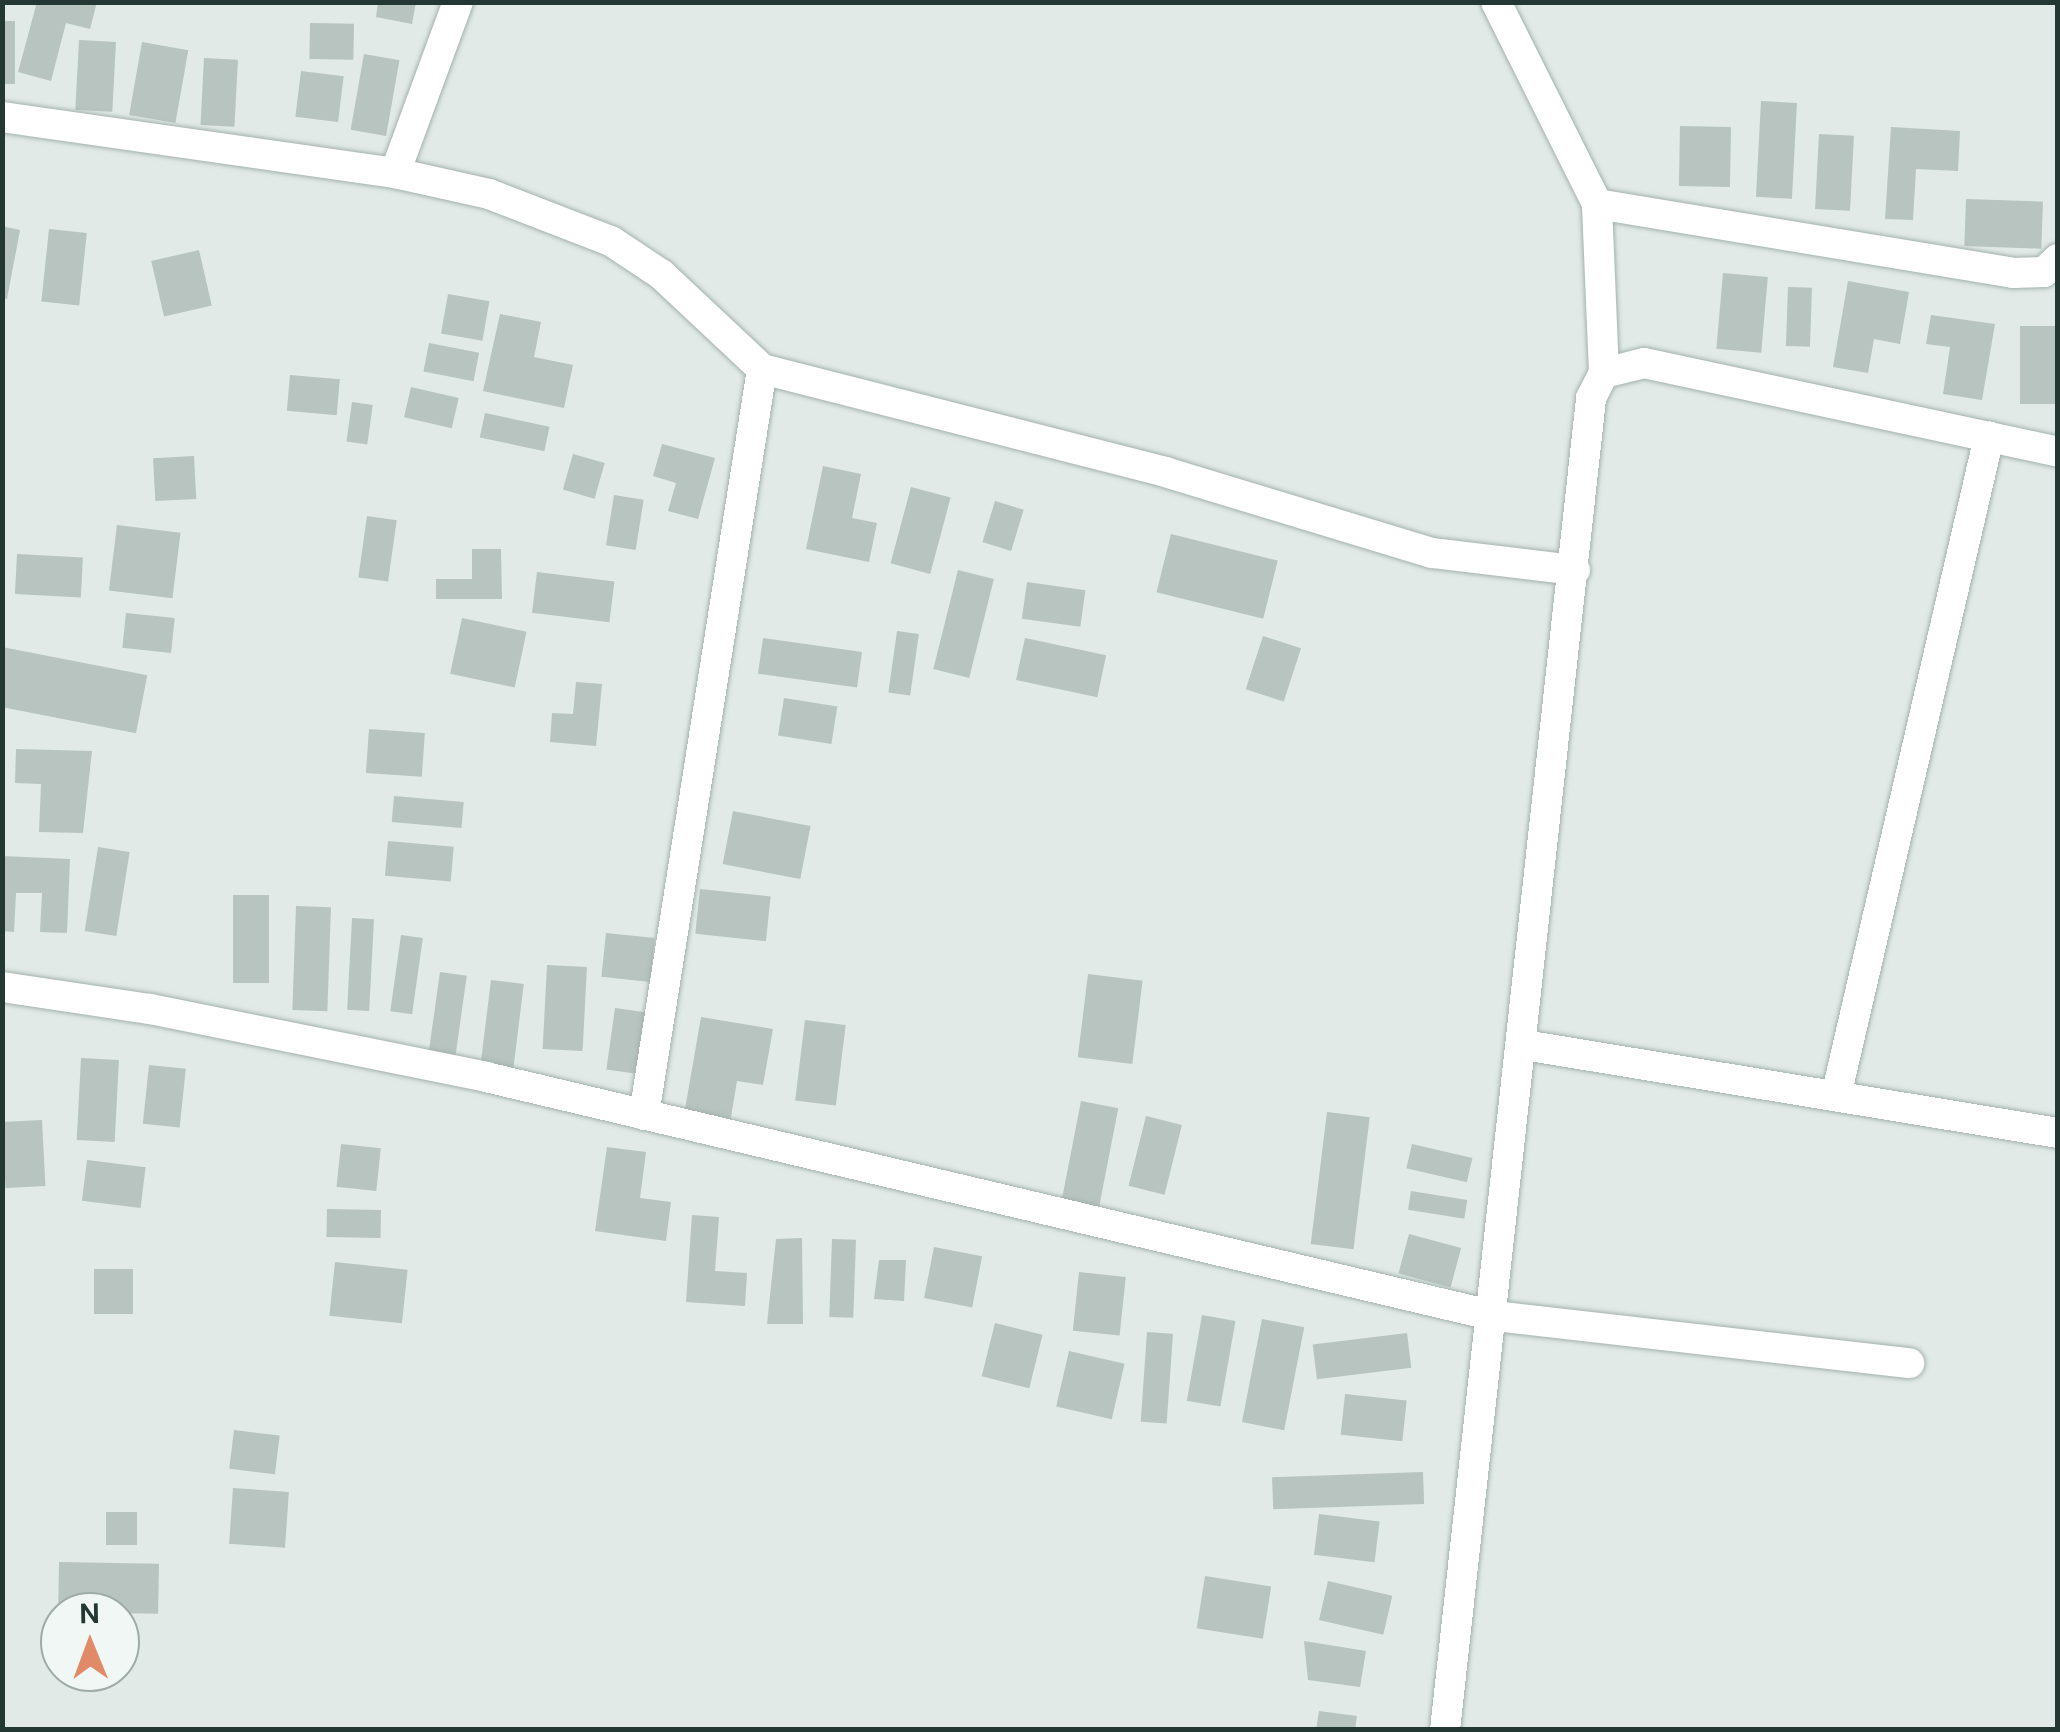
<!DOCTYPE html>
<style>
body{margin:0}
#map{position:relative;width:2060px;height:1732px;overflow:hidden;background:#e1eae6;font-family:"DM Sans",sans-serif}
div>[style]{position:absolute}
.building>*{inset:0;background:#b7c4bf;transform-origin:0 0}
.roads{filter:drop-shadow(0 0 2px #a4b1ad) drop-shadow(0 0 2px #a4b1ad)}
.minor>*{height:30px;margin:-15px;padding:0 15px;transform-origin:15px;border-radius:15px;background:#fff}
span{translate:-50% -50%;white-space:nowrap;text-align:center;line-height:1.15;-webkit-text-stroke:8px #f1f7f4;paint-order:stroke}
.frame{position:absolute;inset:0;border:5px solid #233833;pointer-events:none}
.north{position:absolute;left:40px;top:1592px;width:100px;height:100px;box-sizing:border-box;background:#f1f7f4;border:2px solid #9faba7;border-radius:50%;rotate:359deg;font-size:28px;font-weight:700;line-height:40px;text-align:center;color:#233833}
.north::after{content:'';display:block;margin:auto;width:35px;height:45px;background:#e18a68;clip-path:polygon(50% 0,100% 100%,50% 72%,0 100%)}
</style>
<div id="map">
<div class="building">
<div style="clip-path:polygon(37px 2px,97px 2px,90px 29px,66px 23px,51px 81px,18px 72px)"></div>
<div style="clip-path:polygon(378px 2px,416px 2px,412px 24px,376px 17px)"></div>
<div style="left:2px;top:21px;width:13px;height:63px"></div>
<div style="left:310px;top:23px;width:44px;height:36px;rotate:1deg"></div>
<div style="left:79px;top:40px;width:37px;height:70px;rotate:3deg"></div>
<div style="left:142px;top:42px;width:47px;height:74px;rotate:10deg"></div>
<div style="left:364px;top:54px;width:36px;height:77px;rotate:10deg"></div>
<div style="left:204px;top:58px;width:34px;height:67px;rotate:3deg"></div>
<div style="left:301px;top:71px;width:43px;height:46px;rotate:7deg"></div>
<div style="left:1761px;top:101px;width:36px;height:96px;rotate:3deg"></div>
<div style="left:1680px;top:126px;width:51px;height:60px;rotate:1deg"></div>
<div style="clip-path:polygon(1891px 127px,1960px 131px,1958px 171px,1916px 169px,1913px 220px,1885px 219px)"></div>
<div style="left:1819px;top:134px;width:35px;height:75px;rotate:3deg"></div>
<div style="left:1966px;top:199px;width:77px;height:47px;rotate:2deg"></div>
<div style="clip-path:polygon(2px 226px,20px 230px,7px 299px,2px 298px)"></div>
<div style="left:49px;top:229px;width:38px;height:73px;rotate:6deg"></div>
<div style="left:199px;top:250px;width:57px;height:49px;rotate:77deg"></div>
<div style="left:1723px;top:273px;width:45px;height:76px;rotate:5deg"></div>
<div style="clip-path:polygon(1848px 281px,1909px 292px,1900px 344px,1874px 339px,1868px 373px,1833px 367px)"></div>
<div style="left:1788px;top:287px;width:24px;height:59px;rotate:2deg"></div>
<div style="left:448px;top:294px;width:42px;height:40px;rotate:10deg"></div>
<div style="clip-path:polygon(500px 314px,541px 322px,534px 357px,573px 365px,564px 408px,483px 391px)"></div>
<div style="clip-path:polygon(1931px 315px,1995px 324px,1982px 400px,1943px 394px,1950px 347px,1926px 344px)"></div>
<div style="left:2020px;top:326px;width:38px;height:78px"></div>
<div style="left:429px;top:343px;width:51px;height:29px;rotate:11deg"></div>
<div style="left:290px;top:375px;width:50px;height:36px;rotate:5deg"></div>
<div style="left:411px;top:387px;width:49px;height:31px;rotate:13deg"></div>
<div style="left:352px;top:402px;width:21px;height:40px;rotate:8deg"></div>
<div style="left:485px;top:413px;width:66px;height:25px;rotate:12deg"></div>
<div style="clip-path:polygon(662px 444px,715px 458px,698px 519px,668px 511px,676px 483px,653px 476px)"></div>
<div style="left:573px;top:454px;width:33px;height:37px;rotate:16deg"></div>
<div style="left:194px;top:456px;width:43px;height:41px;rotate:87deg"></div>
<div style="clip-path:polygon(823px 466px,861px 474px,852px 518px,877px 523px,869px 562px,806px 549px)"></div>
<div style="left:911px;top:487px;width:41px;height:79px;rotate:15deg"></div>
<div style="left:614px;top:495px;width:30px;height:51px;rotate:9deg"></div>
<div style="left:995px;top:501px;width:30px;height:43px;rotate:17deg"></div>
<div style="left:367px;top:516px;width:30px;height:62px;rotate:8deg"></div>
<div style="left:117px;top:525px;width:64px;height:66px;rotate:7deg"></div>
<div style="left:1171px;top:534px;width:110px;height:60px;rotate:14deg"></div>
<div style="clip-path:polygon(472px 549px,501px 549px,502px 599px,436px 599px,436px 579px,472px 579px)"></div>
<div style="left:17px;top:554px;width:66px;height:40px;rotate:3deg"></div>
<div style="left:958px;top:570px;width:37px;height:102px;rotate:14deg"></div>
<div style="left:537px;top:572px;width:78px;height:41px;rotate:7deg"></div>
<div style="left:1027px;top:582px;width:59px;height:37px;rotate:8deg"></div>
<div style="left:126px;top:613px;width:49px;height:35px;rotate:6deg"></div>
<div style="left:462px;top:618px;width:66px;height:57px;rotate:12deg"></div>
<div style="left:897px;top:631px;width:22px;height:62px;rotate:8deg"></div>
<div style="left:1263px;top:636px;width:40px;height:56px;rotate:18deg"></div>
<div style="left:763px;top:638px;width:100px;height:36px;rotate:8deg"></div>
<div style="left:1025px;top:638px;width:83px;height:43px;rotate:12deg"></div>
<div style="left:2px;top:647px;width:148px;height:59px;rotate:11deg"></div>
<div style="clip-path:polygon(576px 682px,602px 684px,596px 746px,550px 742px,552px 713px,573px 714px)"></div>
<div style="left:784px;top:698px;width:54px;height:38px;rotate:9deg"></div>
<div style="left:369px;top:729px;width:56px;height:44px;rotate:4deg"></div>
<div style="clip-path:polygon(16px 749px,92px 751px,83px 833px,39px 832px,41px 784px,15px 783px)"></div>
<div style="left:394px;top:796px;width:70px;height:26px;rotate:5deg"></div>
<div style="left:733px;top:811px;width:79px;height:54px;rotate:11deg"></div>
<div style="left:388px;top:841px;width:66px;height:35px;rotate:5deg"></div>
<div style="left:98px;top:847px;width:32px;height:85px;rotate:9deg"></div>
<div style="clip-path:polygon(2px 856px,70px 859px,67px 933px,40px 932px,42px 893px,16px 893px,14px 932px,2px 931px)"></div>
<div style="left:700px;top:889px;width:71px;height:45px;rotate:6deg"></div>
<div style="left:233px;top:895px;width:36px;height:88px"></div>
<div style="left:296px;top:906px;width:35px;height:104px;rotate:2deg"></div>
<div style="left:352px;top:918px;width:22px;height:92px;rotate:3deg"></div>
<div style="left:606px;top:933px;width:49px;height:44px;rotate:6deg"></div>
<div style="left:401px;top:935px;width:22px;height:77px;rotate:8deg"></div>
<div style="left:547px;top:965px;width:40px;height:84px;rotate:3deg"></div>
<div style="left:440px;top:972px;width:27px;height:92px;rotate:8deg"></div>
<div style="left:1088px;top:974px;width:55px;height:84px;rotate:7deg"></div>
<div style="left:491px;top:980px;width:33px;height:87px;rotate:7deg"></div>
<div style="left:615px;top:1008px;width:34px;height:62px;rotate:8deg"></div>
<div style="clip-path:polygon(701px 1017px,773px 1029px,763px 1085px,737px 1081px,730px 1123px,684px 1115px)"></div>
<div style="left:805px;top:1020px;width:41px;height:81px;rotate:7deg"></div>
<div style="left:81px;top:1058px;width:38px;height:82px;rotate:3deg"></div>
<div style="left:149px;top:1065px;width:37px;height:59px;rotate:6deg"></div>
<div style="left:1081px;top:1101px;width:38px;height:109px;rotate:11deg"></div>
<div style="left:1327px;top:1112px;width:43px;height:133px;rotate:7deg"></div>
<div style="left:1146px;top:1116px;width:37px;height:72px;rotate:14deg"></div>
<div style="left:42px;top:1120px;width:66px;height:40px;rotate:87deg"></div>
<div style="left:341px;top:1144px;width:40px;height:43px;rotate:6deg"></div>
<div style="left:1412px;top:1144px;width:62px;height:25px;rotate:13deg"></div>
<div style="clip-path:polygon(607px 1147px,646px 1152px,640px 1198px,671px 1202px,666px 1241px,595px 1231px)"></div>
<div style="left:87px;top:1160px;width:59px;height:41px;rotate:7deg"></div>
<div style="left:1411px;top:1191px;width:57px;height:19px;rotate:9deg"></div>
<div style="left:327px;top:1209px;width:54px;height:28px;rotate:1deg"></div>
<div style="clip-path:polygon(692px 1215px,719px 1217px,715px 1271px,747px 1273px,745px 1306px,686px 1302px)"></div>
<div style="left:1409px;top:1234px;width:54px;height:41px;rotate:15deg"></div>
<div style="clip-path:polygon(802px 1238px,803px 1324px,767px 1324px,776px 1239px)"></div>
<div style="left:832px;top:1239px;width:24px;height:78px;rotate:2deg"></div>
<div style="left:934px;top:1247px;width:49px;height:52px;rotate:11deg"></div>
<div style="clip-path:polygon(879px 1260px,906px 1260px,904px 1301px,874px 1299px)"></div>
<div style="left:335px;top:1262px;width:73px;height:54px;rotate:6deg"></div>
<div style="left:94px;top:1269px;width:39px;height:45px"></div>
<div style="left:1079px;top:1272px;width:47px;height:59px;rotate:6deg"></div>
<div style="left:1202px;top:1315px;width:34px;height:87px;rotate:10deg"></div>
<div style="left:1262px;top:1319px;width:43px;height:105px;rotate:11deg"></div>
<div style="left:995px;top:1323px;width:49px;height:55px;rotate:14deg"></div>
<div style="left:1147px;top:1332px;width:26px;height:90px;rotate:4deg"></div>
<div style="left:1407px;top:1333px;width:35px;height:95px;rotate:83deg"></div>
<div style="left:1069px;top:1351px;width:57px;height:57px;rotate:13deg"></div>
<div style="left:1345px;top:1394px;width:62px;height:41px;rotate:6deg"></div>
<div style="left:234px;top:1430px;width:46px;height:39px;rotate:7deg"></div>
<div style="left:1423px;top:1472px;width:32px;height:151px;rotate:88deg"></div>
<div style="left:233px;top:1488px;width:56px;height:56px;rotate:4deg"></div>
<div style="left:106px;top:1512px;width:31px;height:33px"></div>
<div style="left:1319px;top:1514px;width:61px;height:41px;rotate:7deg"></div>
<div style="left:59px;top:1562px;width:100px;height:50px;rotate:1deg"></div>
<div style="left:1205px;top:1576px;width:67px;height:53px;rotate:9deg"></div>
<div style="left:1328px;top:1581px;width:66px;height:40px;rotate:13deg"></div>
<div style="clip-path:polygon(1304px 1641px,1366px 1651px,1360px 1687px,1308px 1680px)"></div>
<div style="clip-path:polygon(1319px 1711px,1357px 1716px,1355px 1730px,1316px 1730px)"></div>
</div>
<div class="roads">
<div class="minor">
<div style="left:1496px;top:2px;width:226px;rotate:63.4deg"></div>
<div style="left:2px;top:117px;width:397px;rotate:8.1deg"></div>
<div style="left:395px;top:173px;width:96px;rotate:12.6deg"></div>
<div style="left:489px;top:194px;width:131px;rotate:21.1deg"></div>
<div style="left:611px;top:241px;width:61px;rotate:33.7deg"></div>
<div style="left:662px;top:275px;width:137px;rotate:43.2deg"></div>
<div style="left:762px;top:369px;width:416px;rotate:14.3deg"></div>
<div style="left:1165px;top:472px;width:279px;rotate:16.9deg"></div>
<div style="left:1432px;top:553px;width:144px;rotate:6.8deg"></div>
<div style="left:395px;top:173px;width:182px;rotate:-69.8deg"></div>
<div style="left:1604px;top:373px;width:169px;rotate:-92.4deg"></div>
<div style="left:1597px;top:204px;width:422px;rotate:9.4deg"></div>
<div style="left:2013px;top:273px;width:31px;rotate:-2deg"></div>
<div style="left:2044px;top:272px;width:19px;rotate:-43deg"></div>
<div style="left:2px;top:987px;width:150px;rotate:8.5deg"></div>
<div style="left:150px;top:1009px;width:343px;rotate:11.4deg"></div>
<div style="left:486px;top:1077px;width:1037px;rotate:13.33deg"></div>
<div style="left:1495px;top:1316px;width:417px;rotate:6.5deg"></div>
<div style="left:1524px;top:1045px;width:541px;rotate:9.36deg"></div>
<div style="left:1836px;top:1096px;width:677px;rotate:-76.93deg"></div>
<div style="left:644px;top:1115px;width:755px;rotate:-81.01deg"></div>
<div style="left:1445px;top:1730px;width:1340px;rotate:-83.74deg"></div>
<div style="left:1591px;top:398px;width:28px;rotate:-63deg"></div>
<div style="left:1604px;top:373px;width:41px;rotate:-14deg"></div>
<div style="left:1644px;top:363px;width:423px;rotate:12.1deg"></div>
</div>
</div>
<div class="frame"></div>
<div class="north">N</div>
</div>
